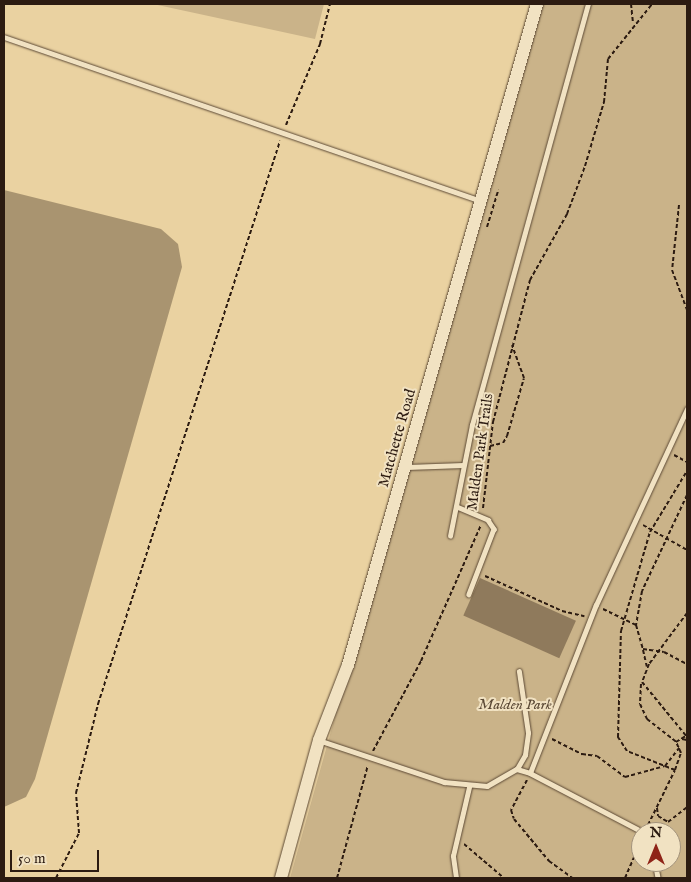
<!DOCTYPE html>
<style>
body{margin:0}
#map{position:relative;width:691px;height:882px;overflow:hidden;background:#ead2a1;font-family:"IM FELL English",serif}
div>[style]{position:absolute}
.green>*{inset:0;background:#cab389}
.water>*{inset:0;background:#a99470}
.building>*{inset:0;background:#8f7a5c;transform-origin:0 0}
.path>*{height:2px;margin-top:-1px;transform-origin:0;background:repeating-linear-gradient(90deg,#2c1b11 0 4px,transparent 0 6.5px)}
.roads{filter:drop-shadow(0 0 1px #5c4935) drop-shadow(0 0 1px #5c4935)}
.service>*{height:4.5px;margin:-2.25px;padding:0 2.25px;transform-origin:2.25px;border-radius:2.25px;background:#f1e2c2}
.secondary>*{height:12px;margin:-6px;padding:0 6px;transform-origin:6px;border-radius:6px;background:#f1e2c2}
span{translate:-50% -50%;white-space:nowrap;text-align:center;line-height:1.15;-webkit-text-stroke:4px #f1e2c2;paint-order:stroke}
.street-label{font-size:15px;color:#2c1b11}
.park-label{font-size:15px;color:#5b4935;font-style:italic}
.frame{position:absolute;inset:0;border:5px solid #2c1b11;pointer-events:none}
.north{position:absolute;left:631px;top:822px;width:50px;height:50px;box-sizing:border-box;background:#f1e2c2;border:1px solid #a2927b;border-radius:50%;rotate:0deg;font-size:14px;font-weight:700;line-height:20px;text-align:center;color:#2c1b11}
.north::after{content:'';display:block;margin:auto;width:18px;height:22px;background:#8f2418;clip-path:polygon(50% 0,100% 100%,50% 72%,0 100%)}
.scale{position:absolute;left:10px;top:850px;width:89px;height:22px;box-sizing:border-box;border:2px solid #2c1b11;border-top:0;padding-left:6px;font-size:15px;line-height:18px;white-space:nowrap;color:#2c1b11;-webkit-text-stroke:4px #f1e2c2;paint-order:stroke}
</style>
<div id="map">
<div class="green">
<div style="clip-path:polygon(153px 4px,324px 4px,315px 39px)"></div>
<div style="clip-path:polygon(evenodd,534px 4px,687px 4px,687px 878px,290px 878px,534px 4px,641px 832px,671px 832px,671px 862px,641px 862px,641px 832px)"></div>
</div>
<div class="water">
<div style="clip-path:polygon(4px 190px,161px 229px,178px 244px,182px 267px,35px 779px,26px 797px,4px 807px)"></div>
</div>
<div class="building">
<div style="left:480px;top:578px;width:105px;height:41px;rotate:24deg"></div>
</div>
<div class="path">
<div style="left:631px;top:4px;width:19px;rotate:84deg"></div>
<div style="left:286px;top:125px;width:88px;rotate:-67.2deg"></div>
<div style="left:320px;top:44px;width:41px;rotate:-76deg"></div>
<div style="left:679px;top:205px;width:65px;rotate:96.1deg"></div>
<div style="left:672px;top:270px;width:43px;rotate:69.4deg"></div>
<div style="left:487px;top:227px;width:39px;rotate:-73deg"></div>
<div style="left:490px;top:446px;width:13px;rotate:-13deg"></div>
<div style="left:503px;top:443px;width:8px;rotate:-60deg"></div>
<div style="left:507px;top:436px;width:60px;rotate:-73.7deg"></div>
<div style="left:524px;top:378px;width:35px;rotate:-110deg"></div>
<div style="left:674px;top:455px;width:15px;rotate:28deg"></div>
<div style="left:687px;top:495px;width:106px;rotate:115.1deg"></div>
<div style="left:642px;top:591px;width:35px;rotate:100deg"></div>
<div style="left:636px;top:625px;width:25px;rotate:74deg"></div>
<div style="left:643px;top:649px;width:21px;rotate:8deg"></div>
<div style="left:664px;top:652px;width:26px;rotate:28deg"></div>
<div style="left:483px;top:508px;width:87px;rotate:-83.4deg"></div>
<div style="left:493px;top:422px;width:147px;rotate:-75.4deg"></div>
<div style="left:530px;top:280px;width:76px;rotate:-60.7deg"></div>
<div style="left:567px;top:214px;width:51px;rotate:-69.4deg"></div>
<div style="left:585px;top:166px;width:67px;rotate:-73.5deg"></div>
<div style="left:604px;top:102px;width:43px;rotate:-84.7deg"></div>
<div style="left:608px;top:59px;width:70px;rotate:-51.3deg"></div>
<div style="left:643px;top:525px;width:51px;rotate:29.6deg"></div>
<div style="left:485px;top:576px;width:85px;rotate:24.4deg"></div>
<div style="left:562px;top:611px;width:23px;rotate:13deg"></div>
<div style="left:603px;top:609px;width:37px;rotate:26deg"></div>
<div style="left:687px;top:613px;width:64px;rotate:126.7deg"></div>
<div style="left:649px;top:664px;width:19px;rotate:111deg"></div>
<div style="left:642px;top:682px;width:71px;rotate:50.7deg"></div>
<div style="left:643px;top:650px;width:17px;rotate:77deg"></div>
<div style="left:641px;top:684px;width:20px;rotate:93deg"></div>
<div style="left:640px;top:704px;width:17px;rotate:65deg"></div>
<div style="left:647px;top:719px;width:37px;rotate:38deg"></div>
<div style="left:676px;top:742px;width:13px;rotate:-32deg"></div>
<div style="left:552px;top:739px;width:34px;rotate:27deg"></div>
<div style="left:582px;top:754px;width:15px;rotate:8deg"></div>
<div style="left:597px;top:756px;width:35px;rotate:37deg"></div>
<div style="left:625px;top:777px;width:41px;rotate:-15.4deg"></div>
<div style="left:665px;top:766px;width:24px;rotate:-52deg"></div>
<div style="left:682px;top:739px;width:5px;rotate:11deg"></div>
<div style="left:373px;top:751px;width:102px;rotate:-61.9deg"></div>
<div style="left:421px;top:661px;width:149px;rotate:-66.2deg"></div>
<div style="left:675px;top:770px;width:18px;rotate:-71deg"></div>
<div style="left:681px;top:753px;width:12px;rotate:-114deg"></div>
<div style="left:527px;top:780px;width:34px;rotate:118deg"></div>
<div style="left:511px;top:810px;width:9px;rotate:72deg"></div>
<div style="left:514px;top:819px;width:55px;rotate:50.2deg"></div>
<div style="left:549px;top:861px;width:29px;rotate:36deg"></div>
<div style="left:657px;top:808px;width:8px;rotate:83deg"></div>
<div style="left:658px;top:816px;width:12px;rotate:31deg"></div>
<div style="left:668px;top:822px;width:24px;rotate:-38deg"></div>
<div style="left:648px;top:825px;width:61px;rotate:-63.9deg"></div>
<div style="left:675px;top:770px;width:52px;rotate:-158.4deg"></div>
<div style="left:627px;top:751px;width:17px;rotate:-123deg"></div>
<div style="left:618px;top:737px;width:106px;rotate:-88.4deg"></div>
<div style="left:621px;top:631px;width:103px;rotate:-73.7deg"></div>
<div style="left:650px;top:532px;width:71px;rotate:-58.8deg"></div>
<div style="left:464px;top:844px;width:52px;rotate:40.4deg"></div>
<div style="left:56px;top:878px;width:51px;rotate:-62.9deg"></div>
<div style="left:79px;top:833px;width:40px;rotate:-94.3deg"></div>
<div style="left:76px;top:793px;width:92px;rotate:-76.1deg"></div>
<div style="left:98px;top:704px;width:592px;rotate:-72.09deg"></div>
<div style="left:337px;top:878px;width:117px;rotate:-74.7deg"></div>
<div style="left:625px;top:878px;width:40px;rotate:-66.6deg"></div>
</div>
<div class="roads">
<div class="service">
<div style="left:4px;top:37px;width:504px;rotate:18.97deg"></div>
<div style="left:407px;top:467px;width:56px;rotate:-2deg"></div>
<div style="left:458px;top:507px;width:33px;rotate:23deg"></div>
<div style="left:488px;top:520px;width:11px;rotate:56deg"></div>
<div style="left:494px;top:529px;width:70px;rotate:111deg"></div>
<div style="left:450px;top:536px;width:113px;rotate:-78.8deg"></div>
<div style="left:472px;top:425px;width:437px;rotate:-74.6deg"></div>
<div style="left:321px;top:741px;width:130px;rotate:18.4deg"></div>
<div style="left:444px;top:782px;width:43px;rotate:5.3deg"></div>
<div style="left:487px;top:786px;width:34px;rotate:-30deg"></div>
<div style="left:517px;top:769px;width:16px;rotate:-60deg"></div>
<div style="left:525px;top:755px;width:22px;rotate:-82deg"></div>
<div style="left:528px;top:733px;width:62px;rotate:-98.4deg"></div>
<div style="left:517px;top:769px;width:14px;rotate:17deg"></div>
<div style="left:530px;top:773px;width:180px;rotate:-68.6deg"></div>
<div style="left:596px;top:605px;width:216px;rotate:-65.1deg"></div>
<div style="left:530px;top:773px;width:127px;rotate:27.6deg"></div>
<div style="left:655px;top:862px;width:16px;rotate:79deg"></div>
<div style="left:456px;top:878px;width:22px;rotate:-98deg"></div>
<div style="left:453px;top:856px;width:71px;rotate:-76.9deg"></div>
</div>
<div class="secondary">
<div style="left:281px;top:878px;width:143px;rotate:-74.6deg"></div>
<div style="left:319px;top:740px;width:80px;rotate:-68.9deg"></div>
<div style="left:348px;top:665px;width:687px;rotate:-74.04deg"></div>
</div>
</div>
<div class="street-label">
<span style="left:397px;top:438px;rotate:-74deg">Matchette Road</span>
<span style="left:480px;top:452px;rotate:-82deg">Malden Park Trails</span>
</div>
<div class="park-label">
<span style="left:515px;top:705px">Malden Park</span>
</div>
<div class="frame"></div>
<div class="north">N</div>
<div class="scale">50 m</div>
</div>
